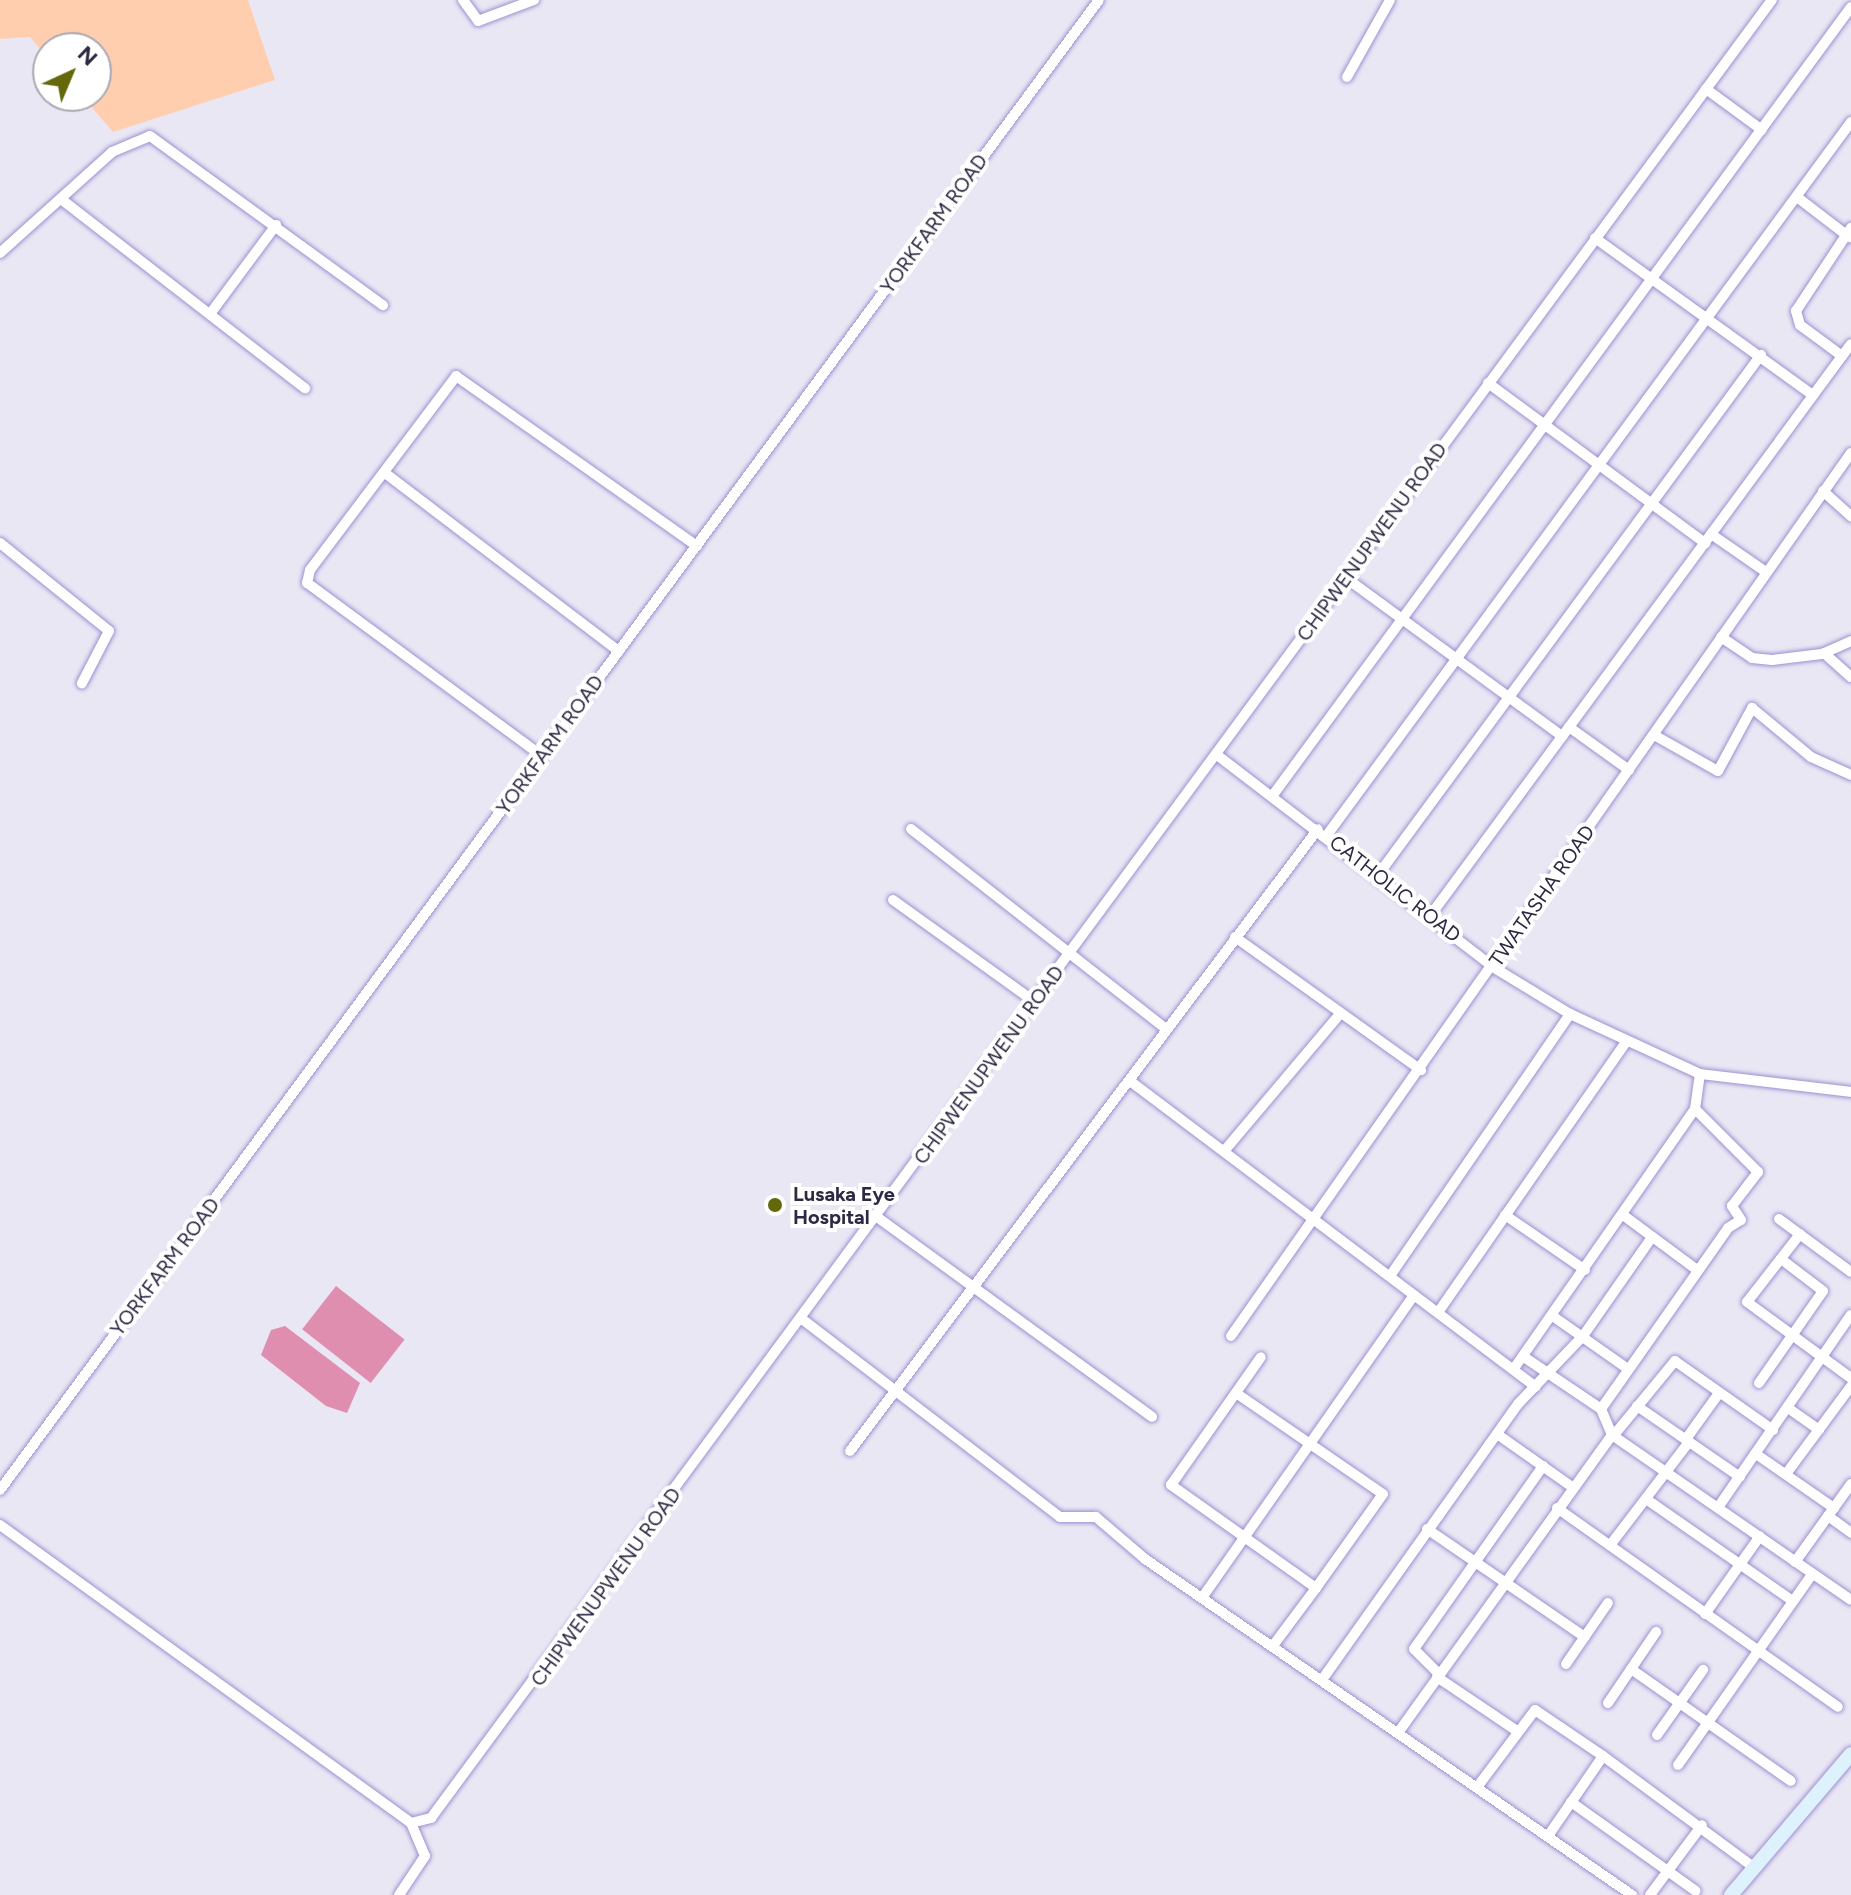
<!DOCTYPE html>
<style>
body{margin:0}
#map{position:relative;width:1851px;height:1895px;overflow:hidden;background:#eae7f5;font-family:Figtree,sans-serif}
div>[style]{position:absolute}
.green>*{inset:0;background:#ffceaf}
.water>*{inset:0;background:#df8eaf;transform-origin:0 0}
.roads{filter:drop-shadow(0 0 2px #9f90d1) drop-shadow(0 0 2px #9f90d1)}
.street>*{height:10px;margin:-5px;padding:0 5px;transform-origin:5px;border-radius:5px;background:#fff}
.secondary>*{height:14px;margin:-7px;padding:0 7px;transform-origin:7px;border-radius:7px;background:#ddf2fd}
.dots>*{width:22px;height:22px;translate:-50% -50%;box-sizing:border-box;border:4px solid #fff;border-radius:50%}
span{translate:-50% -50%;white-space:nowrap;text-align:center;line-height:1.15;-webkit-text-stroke:8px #fff;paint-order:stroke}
.street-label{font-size:20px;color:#2e2843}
.poi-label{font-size:20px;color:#2e2843;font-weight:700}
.left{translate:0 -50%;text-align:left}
.north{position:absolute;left:32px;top:32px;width:80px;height:80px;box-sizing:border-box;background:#fff;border:2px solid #aba9b4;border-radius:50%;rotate:44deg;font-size:22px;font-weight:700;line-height:32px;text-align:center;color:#2e2843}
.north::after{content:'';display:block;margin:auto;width:28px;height:36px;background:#63690b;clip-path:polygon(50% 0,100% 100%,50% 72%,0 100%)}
</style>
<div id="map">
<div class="green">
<div style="clip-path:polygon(0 0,248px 0,275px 80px,113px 132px,82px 96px,96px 96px,96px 48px,48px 48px,48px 58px,30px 37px,0 39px)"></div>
</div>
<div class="water">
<div style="left:336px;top:1286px;width:87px;height:55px;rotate:38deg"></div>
<div style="clip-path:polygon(285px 1326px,360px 1383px,347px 1413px,326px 1406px,261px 1355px,271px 1330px)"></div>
</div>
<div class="roads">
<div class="street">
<div style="left:463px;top:0;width:26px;rotate:54deg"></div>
<div style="left:478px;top:21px;width:60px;rotate:-20.6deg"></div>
<div style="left:1347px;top:77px;width:88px;rotate:-60.8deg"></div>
<div style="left:1706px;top:89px;width:69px;rotate:36.2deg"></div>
<div style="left:1797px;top:197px;width:66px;rotate:37.6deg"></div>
<div style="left:61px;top:199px;width:309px;rotate:37.8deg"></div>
<div style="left:1595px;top:238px;width:269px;rotate:35.8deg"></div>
<div style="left:0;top:253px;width:151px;rotate:-42deg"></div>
<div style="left:112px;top:152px;width:41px;rotate:-22.8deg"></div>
<div style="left:150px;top:136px;width:288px;rotate:36deg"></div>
<div style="left:210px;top:314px;width:111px;rotate:-53.4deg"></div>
<div style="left:1842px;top:356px;width:52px;rotate:-143.6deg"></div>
<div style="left:1800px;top:325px;width:15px;rotate:-106deg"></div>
<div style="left:1796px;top:311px;width:100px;rotate:-56.5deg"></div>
<div style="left:1488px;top:383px;width:270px;rotate:36.4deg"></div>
<div style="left:385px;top:473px;width:294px;rotate:37.3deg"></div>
<div style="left:1823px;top:491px;width:38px;rotate:42deg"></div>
<div style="left:1711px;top:534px;width:67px;rotate:34.6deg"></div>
<div style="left:0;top:543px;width:140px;rotate:38.9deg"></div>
<div style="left:109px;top:631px;width:59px;rotate:117.4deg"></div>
<div style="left:1346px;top:578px;width:268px;rotate:36.2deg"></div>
<div style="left:1721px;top:637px;width:37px;rotate:34deg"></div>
<div style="left:1752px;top:658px;width:20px;rotate:6deg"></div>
<div style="left:1772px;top:660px;width:50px;rotate:-6.8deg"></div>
<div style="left:1822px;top:654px;width:32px;rotate:-24deg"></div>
<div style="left:1824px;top:653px;width:36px;rotate:42deg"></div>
<div style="left:1569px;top:727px;width:74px;rotate:35.6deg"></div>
<div style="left:1654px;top:735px;width:73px;rotate:29.4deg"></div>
<div style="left:1718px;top:771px;width:72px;rotate:-61.6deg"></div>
<div style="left:1752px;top:708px;width:77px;rotate:39.7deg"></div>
<div style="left:1811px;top:757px;width:44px;rotate:24.2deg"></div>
<div style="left:1217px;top:755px;width:348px;rotate:37.5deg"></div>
<div style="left:1493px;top:967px;width:90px;rotate:31.4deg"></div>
<div style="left:1570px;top:1014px;width:143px;rotate:24.8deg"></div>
<div style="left:1700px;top:1074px;width:152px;rotate:6.8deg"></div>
<div style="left:542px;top:756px;width:292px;rotate:-143.6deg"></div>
<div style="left:307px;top:583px;width:13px;rotate:-77deg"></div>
<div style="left:310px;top:570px;width:243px;rotate:-53deg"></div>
<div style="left:456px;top:376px;width:295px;rotate:35.2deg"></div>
<div style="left:1273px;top:795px;width:977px;rotate:-53.74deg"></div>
<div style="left:911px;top:829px;width:324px;rotate:38.1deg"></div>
<div style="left:1327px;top:835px;width:885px;rotate:-53.69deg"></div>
<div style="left:1378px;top:875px;width:646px;rotate:-53.63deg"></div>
<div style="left:893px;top:900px;width:175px;rotate:35.7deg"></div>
<div style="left:1430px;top:916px;width:710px;rotate:-53.65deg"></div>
<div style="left:1235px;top:937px;width:229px;rotate:35.6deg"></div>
<div style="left:1130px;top:1081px;width:508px;rotate:37.01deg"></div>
<div style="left:1225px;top:1150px;width:177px;rotate:-49.8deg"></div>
<div style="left:1505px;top:1215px;width:97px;rotate:34.5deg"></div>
<div style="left:1623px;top:1215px;width:92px;rotate:36.6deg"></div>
<div style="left:877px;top:1217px;width:340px;rotate:36deg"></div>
<div style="left:1779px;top:1219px;width:89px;rotate:36.4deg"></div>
<div style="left:1800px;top:1234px;width:86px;rotate:127.9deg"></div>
<div style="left:1747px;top:1302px;width:129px;rotate:36.2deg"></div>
<div style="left:1390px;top:1276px;width:318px;rotate:-55.5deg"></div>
<div style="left:1439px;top:1311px;width:326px;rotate:-55.2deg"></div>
<div style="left:1554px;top:1317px;width:90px;rotate:35.1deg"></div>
<div style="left:802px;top:1319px;width:325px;rotate:37.5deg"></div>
<div style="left:1060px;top:1517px;width:36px"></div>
<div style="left:1096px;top:1517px;width:65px;rotate:40.6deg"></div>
<div style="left:1145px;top:1559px;width:592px;rotate:34.6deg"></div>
<div style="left:1231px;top:1336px;width:1079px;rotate:-54.93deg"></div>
<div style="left:1524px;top:1357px;width:93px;rotate:34deg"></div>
<div style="left:1601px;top:1409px;width:28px;rotate:67deg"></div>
<div style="left:1515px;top:1367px;width:315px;rotate:-55.1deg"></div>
<div style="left:1695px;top:1109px;width:35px;rotate:-82deg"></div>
<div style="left:1759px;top:1383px;width:112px;rotate:-55.2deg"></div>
<div style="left:1823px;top:1291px;width:53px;rotate:-142.7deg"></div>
<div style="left:1236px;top:1393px;width:178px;rotate:34.5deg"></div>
<div style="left:1383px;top:1494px;width:115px;rotate:125.5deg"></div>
<div style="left:1316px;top:1588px;width:178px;rotate:-144.6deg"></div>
<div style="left:1171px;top:1485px;width:156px;rotate:-54.9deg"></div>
<div style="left:1637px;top:1406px;width:125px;rotate:34.6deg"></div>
<div style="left:1788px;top:1408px;width:38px;rotate:35deg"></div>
<div style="left:1601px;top:1409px;width:221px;rotate:-54.9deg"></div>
<div style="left:1728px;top:1228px;width:15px;rotate:-32deg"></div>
<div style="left:1741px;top:1220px;width:17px;rotate:-123deg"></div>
<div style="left:1732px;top:1206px;width:43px;rotate:-52.6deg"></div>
<div style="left:1758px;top:1172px;width:89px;rotate:-135deg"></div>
<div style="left:1497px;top:1434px;width:92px;rotate:35.2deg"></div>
<div style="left:1614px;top:1435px;width:96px;rotate:-50.5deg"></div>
<div style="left:1675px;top:1361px;width:120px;rotate:35.1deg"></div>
<div style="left:1686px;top:1439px;width:57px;rotate:-54.3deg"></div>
<div style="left:850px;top:1451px;width:778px;rotate:-53.04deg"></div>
<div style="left:1756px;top:1454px;width:95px;rotate:34.7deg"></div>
<div style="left:1786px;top:1474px;width:109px;rotate:-53.5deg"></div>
<div style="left:0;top:1490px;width:1851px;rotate:-53.59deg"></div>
<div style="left:1646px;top:1499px;width:179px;rotate:34.8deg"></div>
<div style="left:1719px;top:1506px;width:232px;rotate:-55.4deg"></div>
<div style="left:1557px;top:1508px;width:344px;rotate:35.3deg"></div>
<div style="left:1828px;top:1516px;width:29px;rotate:36deg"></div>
<div style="left:0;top:1525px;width:508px;rotate:35.94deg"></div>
<div style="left:411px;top:1823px;width:21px;rotate:-14deg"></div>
<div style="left:431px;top:1818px;width:2259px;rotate:-53.59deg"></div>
<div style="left:1427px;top:1529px;width:191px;rotate:34.4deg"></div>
<div style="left:1611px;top:1544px;width:128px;rotate:-52.6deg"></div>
<div style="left:1795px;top:1562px;width:96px;rotate:-54.3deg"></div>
<div style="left:1204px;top:1595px;width:366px;rotate:-55deg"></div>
<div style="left:1705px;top:1614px;width:95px;rotate:-54.8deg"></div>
<div style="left:1275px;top:1643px;width:69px;rotate:-53.3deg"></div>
<div style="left:1566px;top:1664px;width:74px;rotate:-55.5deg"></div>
<div style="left:1631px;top:1669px;width:195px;rotate:35deg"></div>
<div style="left:1439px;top:1674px;width:35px;rotate:-135deg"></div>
<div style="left:1414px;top:1649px;width:224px;rotate:-54.8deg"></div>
<div style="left:1324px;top:1677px;width:335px;rotate:-54.6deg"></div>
<div style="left:1518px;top:1404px;width:94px;rotate:-46.3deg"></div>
<div style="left:1583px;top:1336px;width:121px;rotate:-55.1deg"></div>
<div style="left:1437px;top:1677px;width:97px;rotate:34deg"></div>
<div style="left:1608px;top:1703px;width:86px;rotate:-55.9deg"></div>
<div style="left:1400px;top:1730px;width:363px;rotate:-54.3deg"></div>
<div style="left:1612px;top:1435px;width:290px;rotate:34.6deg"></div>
<div style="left:1657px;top:1735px;width:80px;rotate:-54.7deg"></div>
<div style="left:1678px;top:1765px;width:233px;rotate:-54.9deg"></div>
<div style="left:1478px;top:1786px;width:95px;rotate:-53.1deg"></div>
<div style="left:1535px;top:1710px;width:82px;rotate:34.1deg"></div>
<div style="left:1571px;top:1802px;width:153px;rotate:35.5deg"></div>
<div style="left:1548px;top:1836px;width:97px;rotate:-55.5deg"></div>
<div style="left:1603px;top:1756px;width:189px;rotate:36.4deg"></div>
<div style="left:399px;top:1895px;width:47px;rotate:-56.3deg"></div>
<div style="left:425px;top:1856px;width:36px;rotate:-113deg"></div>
<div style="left:1650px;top:1895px;width:87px;rotate:-53.4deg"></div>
</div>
<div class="secondary">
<div style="left:1731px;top:1895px;width:185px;rotate:-49.6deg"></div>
</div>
</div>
<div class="dots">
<div style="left:775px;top:1205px;background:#63690b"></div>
</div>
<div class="street-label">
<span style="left:934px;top:224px;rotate:-54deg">YORKFARM ROAD</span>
<span style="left:1372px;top:542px;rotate:-54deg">CHIPWENUPWENU ROAD</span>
<span style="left:550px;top:745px;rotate:-54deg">YORKFARM ROAD</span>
<span style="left:1395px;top:889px;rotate:38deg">CATHOLIC ROAD</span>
<span style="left:1542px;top:896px;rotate:-55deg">TWATASHA ROAD</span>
<span style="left:989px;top:1065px;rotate:-54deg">CHIPWENUPWENU ROAD</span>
<span style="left:165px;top:1267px;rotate:-53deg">YORKFARM ROAD</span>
<span style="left:606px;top:1587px;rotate:-54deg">CHIPWENUPWENU ROAD</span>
</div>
<div class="poi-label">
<span class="left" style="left:793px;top:1206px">Lusaka Eye<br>Hospital</span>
</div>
<div class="north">N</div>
</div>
